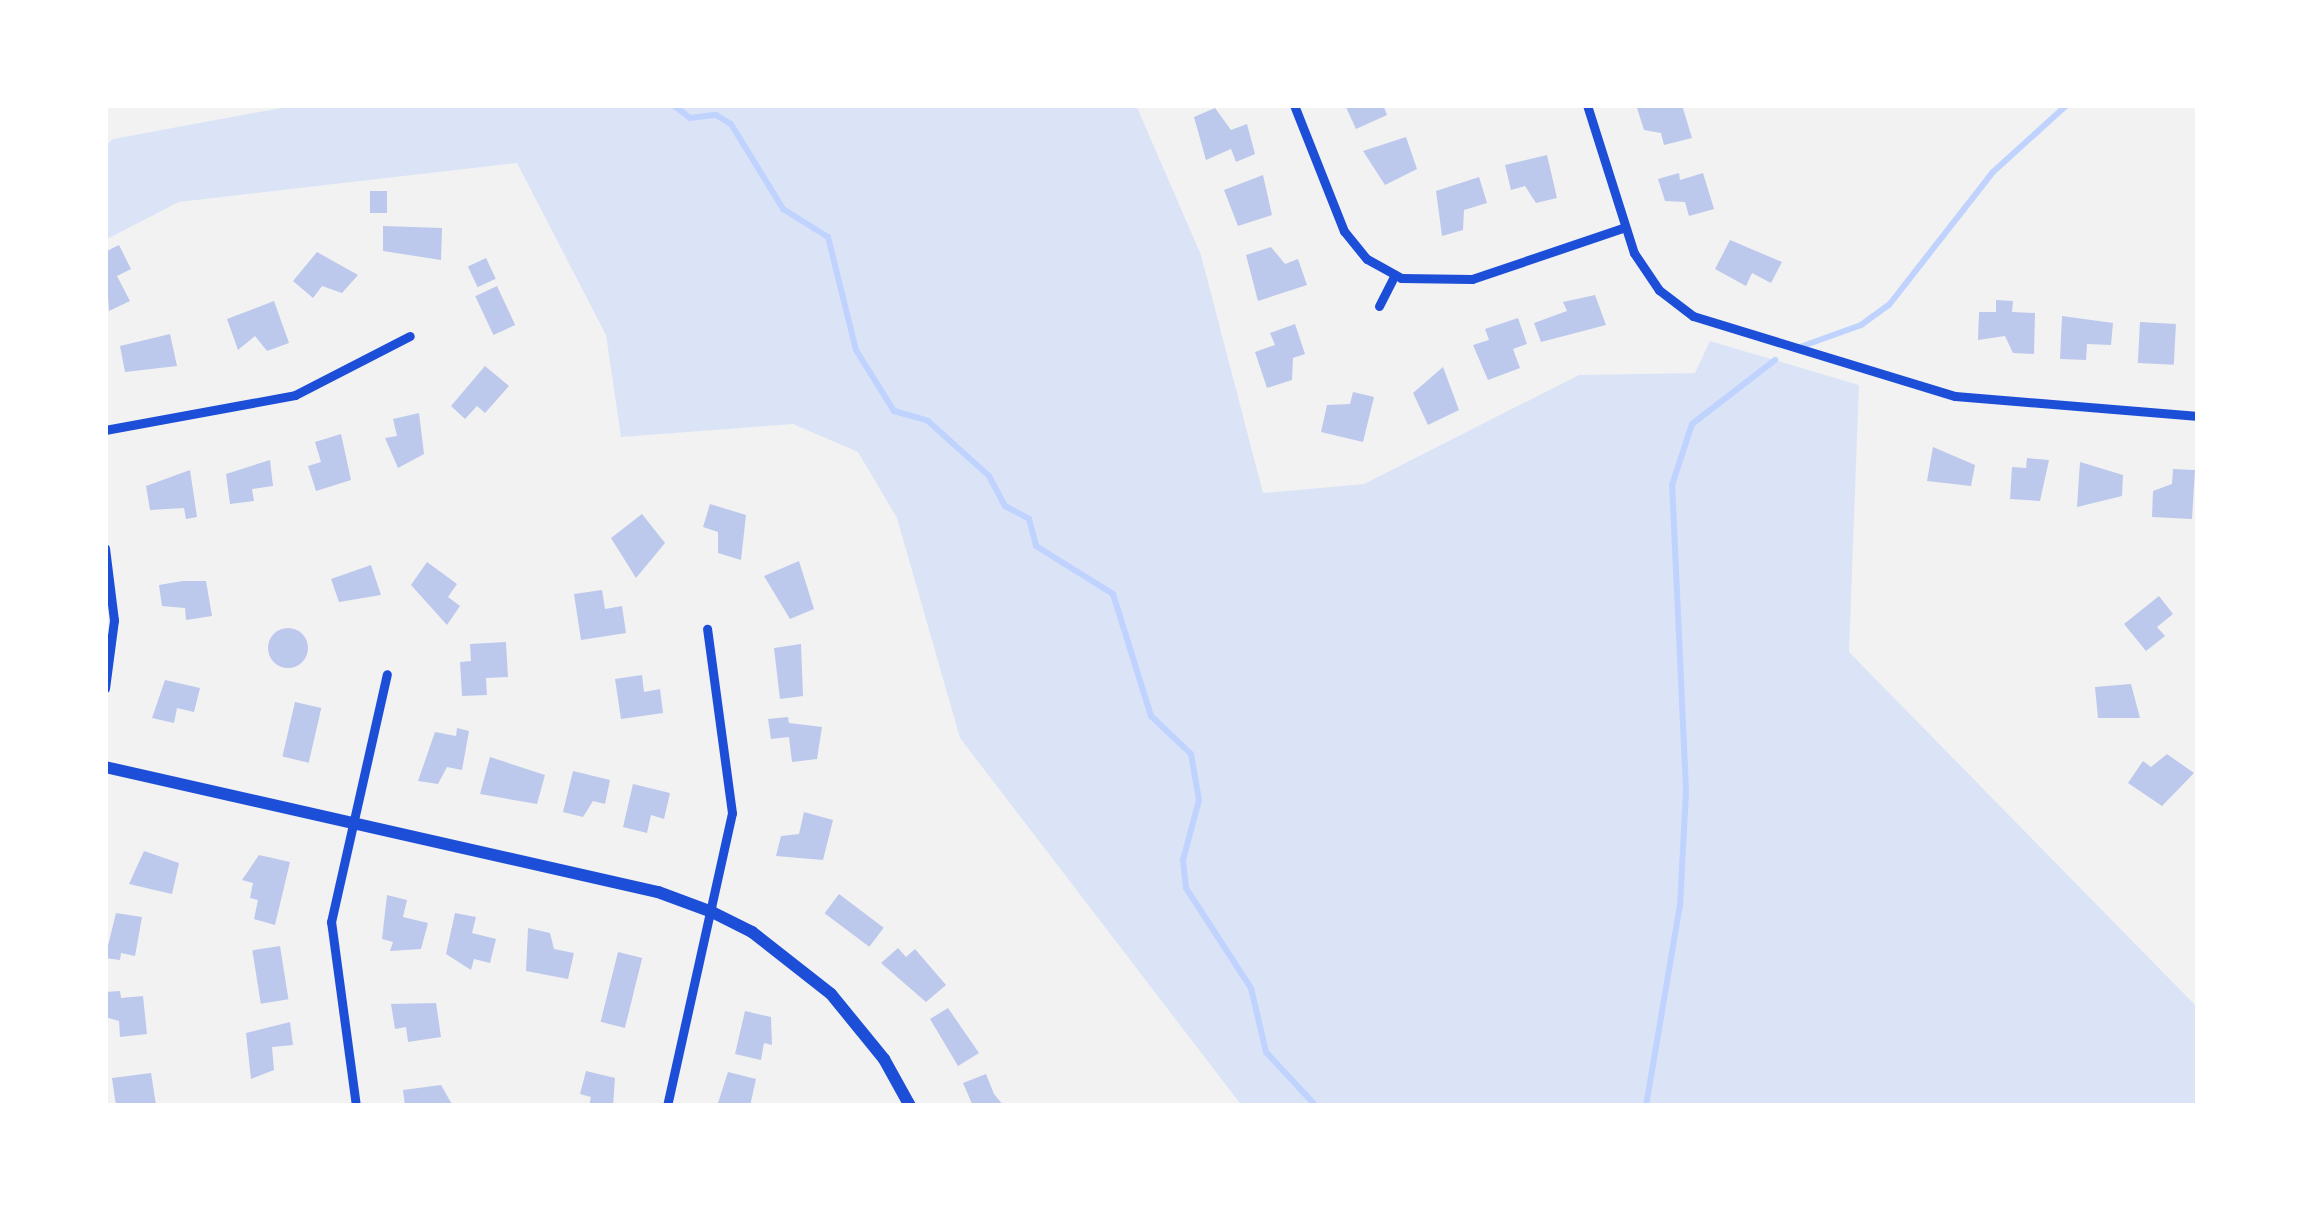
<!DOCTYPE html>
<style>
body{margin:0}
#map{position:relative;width:2303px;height:1211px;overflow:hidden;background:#f2f2f2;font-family:Raleway,sans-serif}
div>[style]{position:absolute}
.green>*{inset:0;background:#dbe4f7}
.stream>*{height:6px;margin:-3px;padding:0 3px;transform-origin:3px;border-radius:3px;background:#bfd3fe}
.building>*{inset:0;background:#bdc9ec;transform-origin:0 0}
.round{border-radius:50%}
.minor>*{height:9px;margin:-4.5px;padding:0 4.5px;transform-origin:4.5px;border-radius:4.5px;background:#1d4ed8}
.tertiary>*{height:12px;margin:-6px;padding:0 6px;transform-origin:6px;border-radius:6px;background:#1d4ed8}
span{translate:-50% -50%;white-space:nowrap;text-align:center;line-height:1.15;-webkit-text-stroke:12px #fff;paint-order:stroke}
.frame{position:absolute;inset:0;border:108px solid #fff;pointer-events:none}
</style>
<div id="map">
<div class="green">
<div style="clip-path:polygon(297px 105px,1136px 105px,1201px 255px,1263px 493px,1364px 484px,1579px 375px,1695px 373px,1710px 341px,1859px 385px,1849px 652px,2198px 1008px,2198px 1106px,1242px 1106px,960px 738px,897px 518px,858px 452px,793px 424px,621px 437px,606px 335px,517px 163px,179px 202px,105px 240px,105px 146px,113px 139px)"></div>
</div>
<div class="stream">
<div style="left:673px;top:105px;width:21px;rotate:37deg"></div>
<div style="left:690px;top:118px;width:26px;rotate:-7deg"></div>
<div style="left:716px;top:115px;width:17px;rotate:31deg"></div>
<div style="left:731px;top:124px;width:100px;rotate:58.5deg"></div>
<div style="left:783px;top:209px;width:53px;rotate:31.9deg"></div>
<div style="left:828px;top:237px;width:116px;rotate:76.1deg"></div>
<div style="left:856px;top:350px;width:72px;rotate:58.1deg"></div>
<div style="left:894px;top:411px;width:35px;rotate:16deg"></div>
<div style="left:928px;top:421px;width:82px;rotate:42deg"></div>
<div style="left:989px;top:476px;width:34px;rotate:62deg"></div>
<div style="left:1005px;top:506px;width:27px;rotate:28deg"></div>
<div style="left:1029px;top:519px;width:28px;rotate:75deg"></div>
<div style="left:1036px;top:546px;width:91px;rotate:31.9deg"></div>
<div style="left:1113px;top:594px;width:128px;rotate:72.7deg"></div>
<div style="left:1151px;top:716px;width:55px;rotate:43.5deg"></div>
<div style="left:1191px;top:754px;width:47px;rotate:80.1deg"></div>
<div style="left:1199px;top:800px;width:62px;rotate:104.9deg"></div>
<div style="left:1183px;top:860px;width:28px;rotate:84deg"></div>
<div style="left:1186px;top:888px;width:119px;rotate:57deg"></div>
<div style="left:1251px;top:988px;width:66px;rotate:76.8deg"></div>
<div style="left:1266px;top:1052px;width:74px;rotate:47.2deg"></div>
<div style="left:1800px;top:347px;width:65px;rotate:-19.8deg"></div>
<div style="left:1861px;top:325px;width:34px;rotate:-36deg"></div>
<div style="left:1889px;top:305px;width:169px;rotate:-52deg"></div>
<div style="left:1993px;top:172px;width:100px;rotate:-42.2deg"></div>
<div style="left:1646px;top:1106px;width:203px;rotate:-80.4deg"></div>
<div style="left:1680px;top:906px;width:116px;rotate:-87deg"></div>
<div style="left:1686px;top:790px;width:305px;rotate:-92.6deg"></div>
<div style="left:1672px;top:485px;width:64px;rotate:-71.8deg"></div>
<div style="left:1692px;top:424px;width:105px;rotate:-37.6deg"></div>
</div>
<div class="building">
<div style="clip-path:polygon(1345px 105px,1383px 105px,1387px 115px,1356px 129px)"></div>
<div style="clip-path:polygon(1682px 105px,1692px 138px,1664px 145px,1661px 133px,1644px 130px,1637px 108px)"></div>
<div style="clip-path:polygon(1215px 108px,1231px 130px,1247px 124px,1255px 154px,1236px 162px,1231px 149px,1206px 160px,1194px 117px)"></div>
<div style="clip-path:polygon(1406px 137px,1417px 169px,1385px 185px,1363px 151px)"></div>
<div style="clip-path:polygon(1547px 155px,1557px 198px,1536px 203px,1525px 186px,1511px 190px,1505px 165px)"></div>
<div style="clip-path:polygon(1679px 173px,1680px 180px,1703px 173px,1714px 209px,1689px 216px,1685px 202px,1665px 201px,1658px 179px)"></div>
<div style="clip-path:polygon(1263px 175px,1272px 215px,1238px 226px,1224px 190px)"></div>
<div style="clip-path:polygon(1479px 177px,1487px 203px,1464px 210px,1463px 230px,1442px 236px,1436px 191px)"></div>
<div style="left:370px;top:191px;width:17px;height:22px"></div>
<div style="clip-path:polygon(383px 226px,442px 228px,441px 260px,383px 251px)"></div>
<div style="clip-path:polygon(1730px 240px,1782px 262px,1771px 283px,1752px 273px,1746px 286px,1715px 269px)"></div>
<div style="clip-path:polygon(119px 245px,131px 269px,117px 276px,130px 301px,109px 311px,105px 252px)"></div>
<div style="clip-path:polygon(1271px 247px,1285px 264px,1298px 259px,1307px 285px,1258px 301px,1246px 255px)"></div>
<div style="clip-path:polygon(317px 252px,358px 275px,342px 293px,322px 286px,313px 298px,293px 281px)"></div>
<div style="left:486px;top:258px;width:23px;height:20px;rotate:65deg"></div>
<div style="left:497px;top:286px;width:43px;height:24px;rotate:65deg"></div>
<div style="clip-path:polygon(1595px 295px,1606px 325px,1541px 342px,1534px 323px,1567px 311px,1563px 302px)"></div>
<div style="clip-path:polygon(1996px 300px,2013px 301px,2012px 312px,2035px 313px,2034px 354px,2013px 353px,2005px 336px,1978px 340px,1979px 312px,1996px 312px)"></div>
<div style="clip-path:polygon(274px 301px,289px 343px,267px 351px,255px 336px,238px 350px,227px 319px)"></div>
<div style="clip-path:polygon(2062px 316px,2113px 323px,2111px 345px,2087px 344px,2086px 360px,2060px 359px)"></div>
<div style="clip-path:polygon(1518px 318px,1527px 344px,1513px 349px,1520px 368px,1488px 380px,1473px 345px,1489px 340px,1485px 329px)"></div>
<div style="left:2140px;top:322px;width:36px;height:41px;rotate:3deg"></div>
<div style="clip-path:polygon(1295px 324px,1305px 354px,1293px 358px,1292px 380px,1267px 388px,1255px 352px,1275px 345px,1270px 333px)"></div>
<div style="clip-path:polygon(170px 334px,177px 366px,125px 372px,120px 346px)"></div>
<div style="clip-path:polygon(485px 366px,509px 386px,485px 413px,477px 406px,465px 419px,451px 406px)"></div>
<div style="clip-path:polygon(1443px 367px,1459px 410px,1428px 425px,1413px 393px)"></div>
<div style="clip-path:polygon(1353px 392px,1374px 397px,1363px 442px,1321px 432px,1327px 405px,1350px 404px)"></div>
<div style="clip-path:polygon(419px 413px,424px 454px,398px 468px,385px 438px,397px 436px,393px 419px)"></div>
<div style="clip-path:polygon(341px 434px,351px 480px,316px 491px,308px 466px,321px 462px,315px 442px)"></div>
<div style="clip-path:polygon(1933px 447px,1975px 465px,1971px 486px,1927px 481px)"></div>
<div style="clip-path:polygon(2027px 458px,2049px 460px,2040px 501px,2010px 499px,2012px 467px,2026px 468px)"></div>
<div style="clip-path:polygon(270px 460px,273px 486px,252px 489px,254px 501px,230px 504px,226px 474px)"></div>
<div style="clip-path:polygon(2080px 462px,2123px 475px,2122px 496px,2077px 507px)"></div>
<div style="clip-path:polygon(2173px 469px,2195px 470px,2192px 519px,2152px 517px,2153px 491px,2172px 484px)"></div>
<div style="clip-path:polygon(190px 470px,197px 517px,186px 519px,184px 508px,150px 510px,146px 486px)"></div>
<div style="clip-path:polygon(710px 504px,746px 515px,741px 560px,718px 553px,718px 532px,703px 527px)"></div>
<div style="clip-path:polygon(642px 514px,665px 543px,636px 578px,611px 538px)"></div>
<div style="clip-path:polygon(799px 561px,814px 609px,790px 619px,764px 576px)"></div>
<div style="clip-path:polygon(427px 562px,457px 584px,448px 597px,460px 606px,447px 625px,411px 585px)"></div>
<div style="clip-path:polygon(371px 565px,381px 595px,339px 602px,331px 579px)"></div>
<div style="clip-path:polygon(183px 581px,206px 581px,212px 616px,186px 620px,185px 608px,162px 606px,159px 585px)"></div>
<div style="clip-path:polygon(602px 590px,605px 609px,622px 606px,626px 633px,581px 640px,574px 594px)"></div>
<div style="clip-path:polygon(2159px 596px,2173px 614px,2157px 627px,2165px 636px,2146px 651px,2124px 624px)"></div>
<div class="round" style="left:268px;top:628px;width:40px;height:40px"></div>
<div style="clip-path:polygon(506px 642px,508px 677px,486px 678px,487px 695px,462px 696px,460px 662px,471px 661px,470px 644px)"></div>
<div style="clip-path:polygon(801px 644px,803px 696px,780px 699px,774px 648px)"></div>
<div style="clip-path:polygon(642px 675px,644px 692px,660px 689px,663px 713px,621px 719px,615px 679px)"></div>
<div style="clip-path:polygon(165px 680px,200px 688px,194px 712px,177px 708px,174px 723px,152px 718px)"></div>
<div style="clip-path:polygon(2131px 684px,2140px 718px,2098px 718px,2095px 687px)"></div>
<div style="left:295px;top:702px;width:27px;height:56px;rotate:13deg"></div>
<div style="clip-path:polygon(788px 717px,789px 723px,822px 727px,817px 759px,792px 762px,789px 737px,771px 739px,768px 719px)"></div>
<div style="clip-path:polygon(457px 728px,469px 731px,462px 770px,447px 767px,438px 784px,418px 781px,435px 732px,456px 736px)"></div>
<div style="clip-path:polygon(2167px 754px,2194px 773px,2162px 806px,2128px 783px,2143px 761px,2151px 767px)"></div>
<div style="clip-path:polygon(490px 757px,545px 775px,537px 804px,480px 794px)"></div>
<div style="clip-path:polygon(573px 771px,610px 780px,605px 804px,593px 801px,583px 817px,563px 812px)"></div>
<div style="clip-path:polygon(633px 784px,670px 793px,664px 819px,651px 815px,647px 833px,623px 827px)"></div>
<div style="clip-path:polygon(804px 812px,833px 820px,823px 860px,776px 856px,781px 836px,799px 834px)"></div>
<div style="clip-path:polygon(144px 851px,179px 863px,172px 894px,129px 884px)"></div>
<div style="clip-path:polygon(259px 855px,290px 862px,275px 925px,254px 919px,258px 900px,250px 898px,253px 883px,242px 880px)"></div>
<div style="left:839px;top:894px;width:56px;height:24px;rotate:37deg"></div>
<div style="clip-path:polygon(387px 895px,407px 900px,403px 917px,428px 923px,421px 949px,390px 951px,393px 942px,382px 939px)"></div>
<div style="clip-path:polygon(116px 913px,142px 917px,135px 956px,121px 953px,120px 960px,105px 958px)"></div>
<div style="clip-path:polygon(455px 913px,476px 917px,472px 933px,496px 939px,490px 963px,474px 959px,471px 970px,446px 954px)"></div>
<div style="clip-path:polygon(528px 928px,550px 933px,554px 949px,574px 953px,568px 979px,526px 971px)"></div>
<div style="left:280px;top:946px;width:54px;height:28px;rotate:81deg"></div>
<div style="clip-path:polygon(898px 948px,906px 957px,915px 949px,946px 985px,926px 1002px,881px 963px)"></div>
<div style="left:618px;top:952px;width:25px;height:72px;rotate:14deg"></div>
<div style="clip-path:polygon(120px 991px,121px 998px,143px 996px,147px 1034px,120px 1037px,119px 1021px,105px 1017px,105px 992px)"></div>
<div style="clip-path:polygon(436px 1003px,441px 1037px,408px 1042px,406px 1027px,395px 1029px,391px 1004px)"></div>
<div style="clip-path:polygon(948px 1008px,979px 1053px,958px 1066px,930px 1019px)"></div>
<div style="clip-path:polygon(745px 1011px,771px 1017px,772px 1045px,764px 1043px,761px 1060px,735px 1054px)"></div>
<div style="clip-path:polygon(290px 1022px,293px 1045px,272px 1047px,274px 1070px,251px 1079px,246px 1033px)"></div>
<div style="clip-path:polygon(586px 1071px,615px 1078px,613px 1106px,589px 1106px,591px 1097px,580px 1094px)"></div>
<div style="clip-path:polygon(728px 1072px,756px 1079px,750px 1106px,717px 1106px)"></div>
<div style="clip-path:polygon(151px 1073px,156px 1105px,116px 1106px,112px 1078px)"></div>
<div style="clip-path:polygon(986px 1074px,994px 1094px,1004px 1106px,973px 1106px,963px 1083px)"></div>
<div style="clip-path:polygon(441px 1085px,453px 1106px,405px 1106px,403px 1090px)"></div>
</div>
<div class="minor">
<div style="left:1294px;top:105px;width:136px;rotate:68.4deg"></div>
<div style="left:1344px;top:231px;width:36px;rotate:51deg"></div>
<div style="left:1367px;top:259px;width:39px;rotate:29deg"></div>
<div style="left:1401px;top:278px;width:71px;rotate:0.8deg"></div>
<div style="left:1472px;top:279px;width:159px;rotate:-18.7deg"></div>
<div style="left:1587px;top:105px;width:155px;rotate:72.4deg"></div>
<div style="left:1634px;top:253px;width:45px;rotate:56deg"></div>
<div style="left:1659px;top:290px;width:43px;rotate:37.4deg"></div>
<div style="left:1693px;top:316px;width:274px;rotate:17deg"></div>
<div style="left:1955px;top:396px;width:244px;rotate:4.7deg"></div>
<div style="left:1379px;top:306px;width:35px;rotate:-63deg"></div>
<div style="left:105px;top:430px;width:193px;rotate:-10.4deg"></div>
<div style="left:295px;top:395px;width:129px;rotate:-27.2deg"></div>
<div style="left:105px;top:548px;width:73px;rotate:82.9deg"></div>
<div style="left:114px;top:620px;width:69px;rotate:97.5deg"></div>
<div style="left:356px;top:1106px;width:186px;rotate:-97.7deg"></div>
<div style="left:331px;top:922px;width:254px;rotate:-77.3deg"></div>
<div style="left:667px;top:1106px;width:300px;rotate:-77.5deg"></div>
<div style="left:732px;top:813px;width:186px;rotate:-97.7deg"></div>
</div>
<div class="tertiary">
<div style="left:105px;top:767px;width:567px;rotate:12.74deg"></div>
<div style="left:658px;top:892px;width:58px;rotate:20.3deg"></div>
<div style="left:712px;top:912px;width:45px;rotate:26.6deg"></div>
<div style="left:752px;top:932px;width:100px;rotate:38.1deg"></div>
<div style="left:831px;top:994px;width:84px;rotate:50.8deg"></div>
<div style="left:884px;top:1059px;width:54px;rotate:61deg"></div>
</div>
<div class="frame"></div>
</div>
